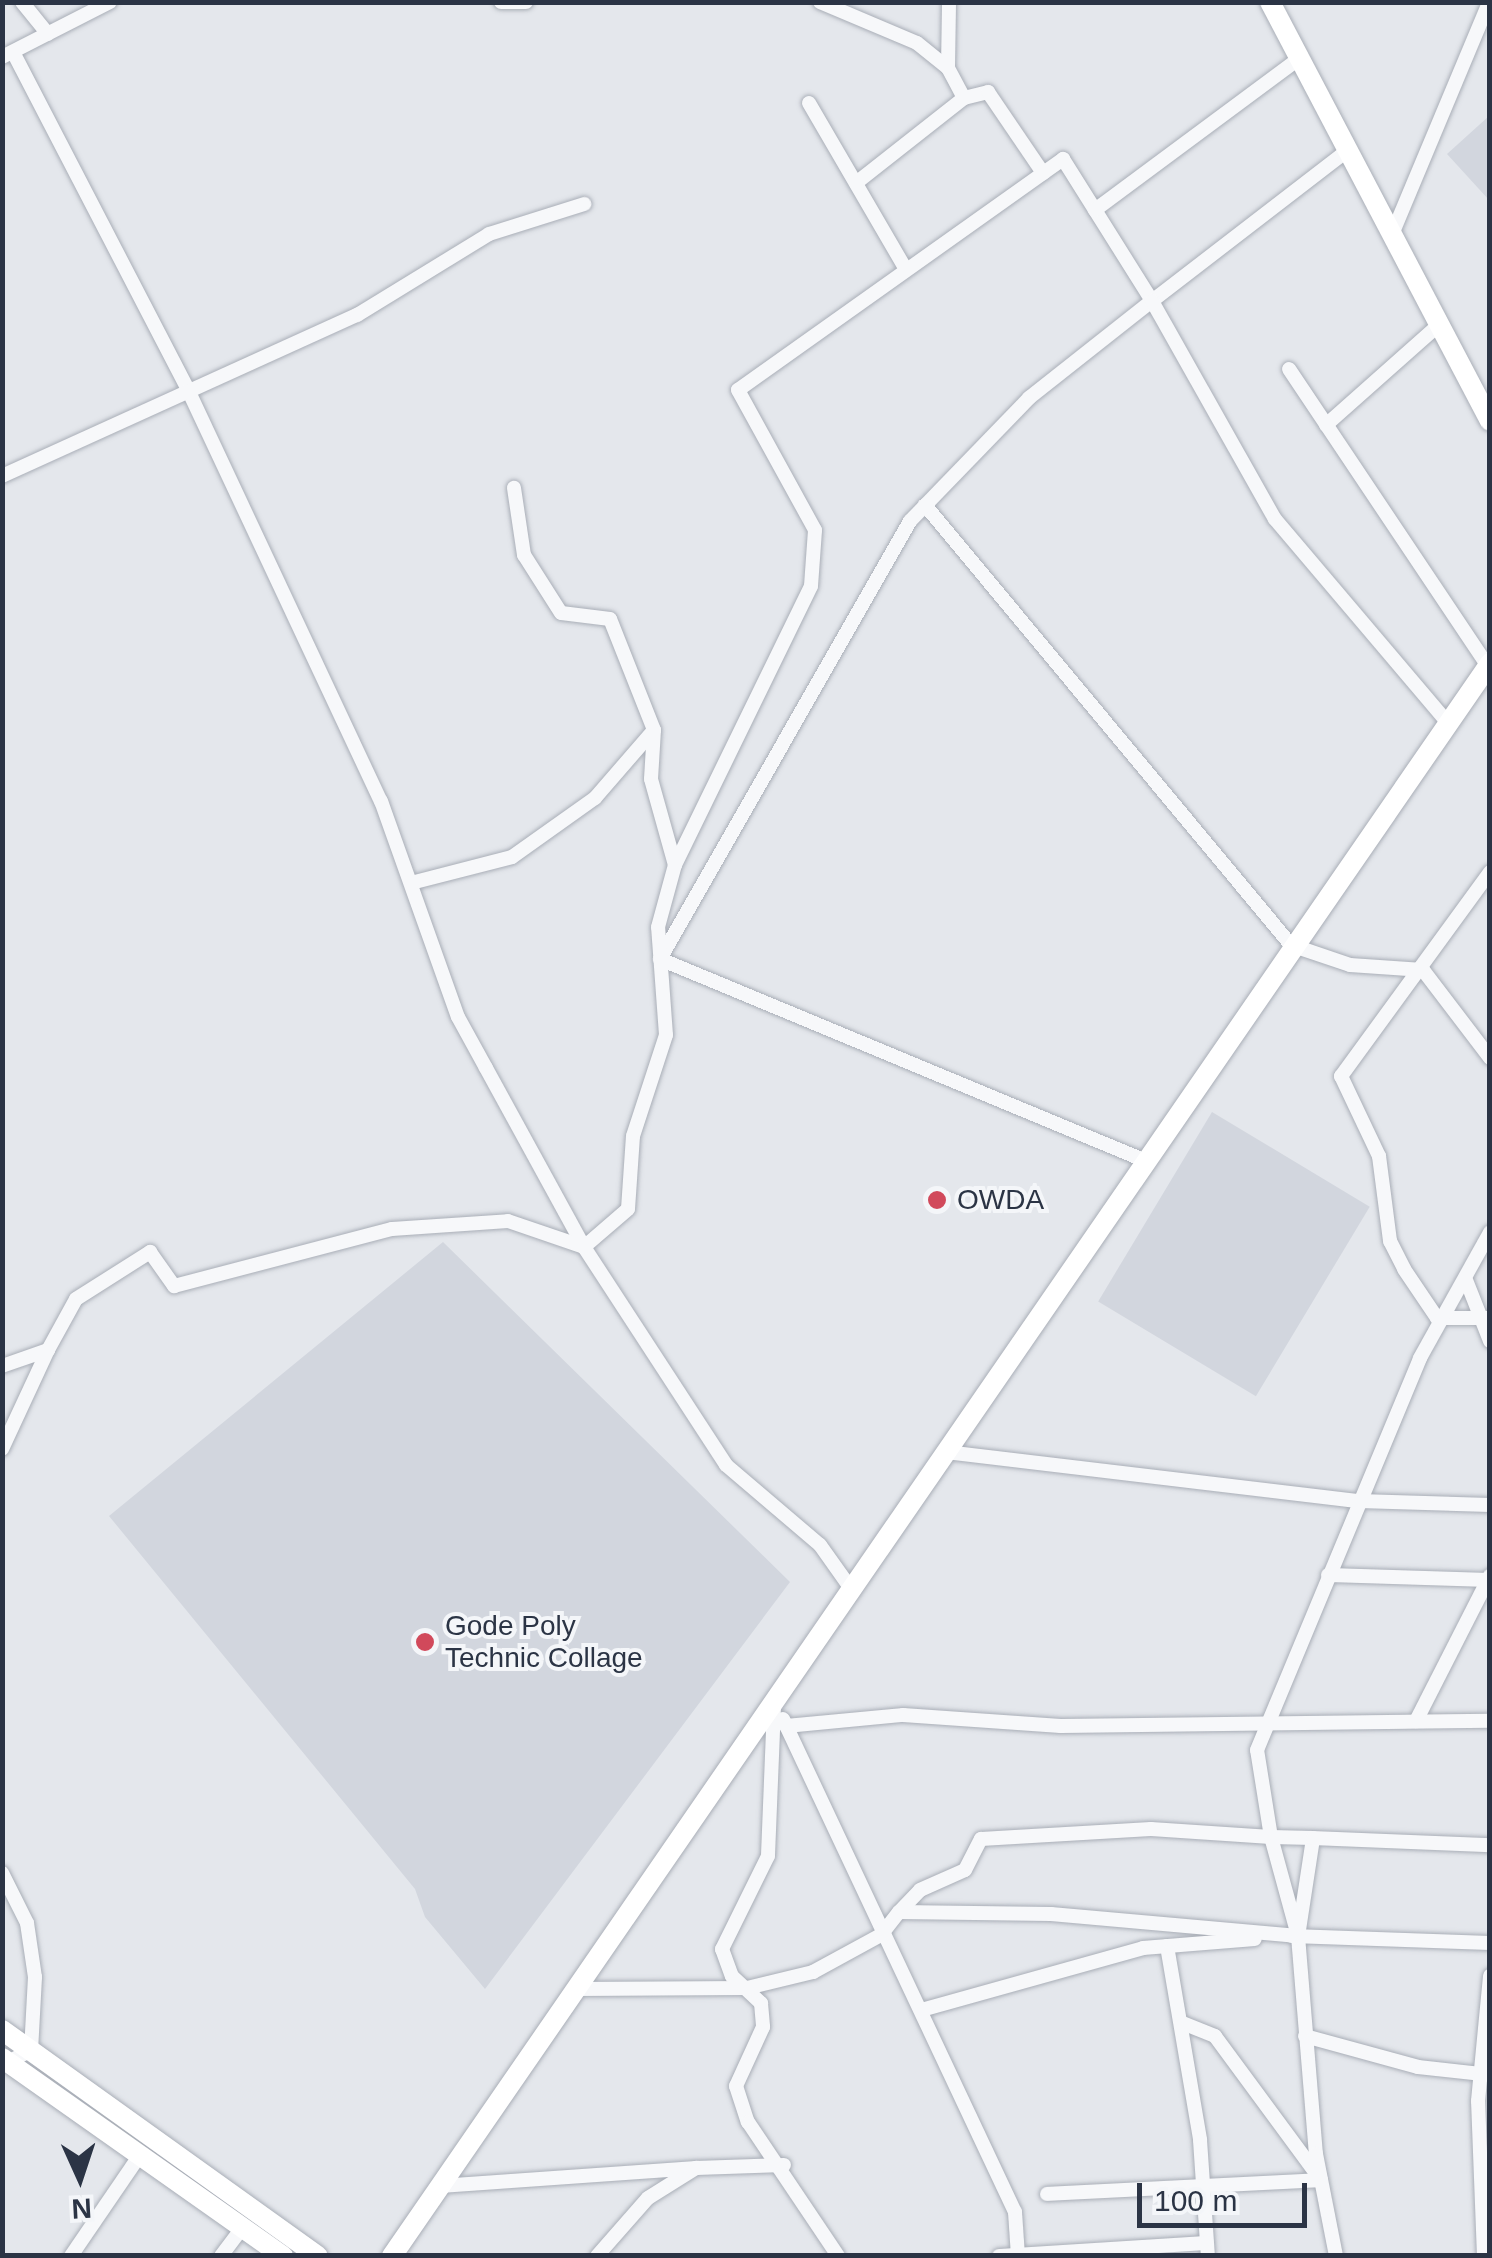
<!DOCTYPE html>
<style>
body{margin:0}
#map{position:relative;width:1492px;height:2258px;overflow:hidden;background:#e4e7ec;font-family:Arial,sans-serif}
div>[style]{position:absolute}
.built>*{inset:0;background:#d2d6de;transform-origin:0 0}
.roads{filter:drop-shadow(0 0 2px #a9aeb7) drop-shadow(0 0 2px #a9aeb7)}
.street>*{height:14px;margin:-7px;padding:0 7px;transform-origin:7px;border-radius:7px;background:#f7f8fa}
.secondary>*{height:20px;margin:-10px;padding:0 10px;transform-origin:10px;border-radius:10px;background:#fff}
.dots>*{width:28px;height:28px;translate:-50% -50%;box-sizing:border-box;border:5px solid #f4f6f9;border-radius:50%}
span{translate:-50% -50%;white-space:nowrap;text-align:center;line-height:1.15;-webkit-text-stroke:8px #f4f6f9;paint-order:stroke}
.poi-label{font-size:28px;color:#2b3445}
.left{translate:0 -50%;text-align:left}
.frame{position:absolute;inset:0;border:5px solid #2b3445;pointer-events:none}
.north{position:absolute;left:30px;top:2128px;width:100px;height:100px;-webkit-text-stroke:8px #f4f6f9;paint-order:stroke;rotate:177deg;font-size:28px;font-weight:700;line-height:40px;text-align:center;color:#2b3445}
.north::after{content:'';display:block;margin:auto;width:35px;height:45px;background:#2b3445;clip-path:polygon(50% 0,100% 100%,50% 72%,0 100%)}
.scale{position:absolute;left:1137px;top:2183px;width:170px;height:45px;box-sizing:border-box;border:5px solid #2b3445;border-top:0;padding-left:12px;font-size:30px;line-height:35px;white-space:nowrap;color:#2b3445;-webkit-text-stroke:8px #f4f6f9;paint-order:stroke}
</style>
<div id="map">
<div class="built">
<div style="clip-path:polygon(1489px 116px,1489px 200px,1447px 154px)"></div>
<div style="left:1212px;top:1112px;width:184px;height:221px;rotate:31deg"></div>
<div style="clip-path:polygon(443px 1242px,790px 1582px,485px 1989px,425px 1917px,415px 1889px,109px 1516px)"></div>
</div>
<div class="roads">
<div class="street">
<div style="left:22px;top:2px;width:41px;rotate:50.9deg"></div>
<div style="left:501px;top:2px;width:25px"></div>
<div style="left:820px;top:2px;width:105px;rotate:22.9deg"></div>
<div style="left:917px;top:43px;width:40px;rotate:39deg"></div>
<div style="left:948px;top:68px;width:34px;rotate:62deg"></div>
<div style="left:964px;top:98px;width:25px;rotate:-14deg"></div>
<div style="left:988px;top:92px;width:98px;rotate:55.8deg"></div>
<div style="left:13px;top:52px;width:385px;rotate:62.6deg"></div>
<div style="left:190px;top:394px;width:450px;rotate:64.9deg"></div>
<div style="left:381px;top:801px;width:229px;rotate:70.4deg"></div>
<div style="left:458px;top:1017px;width:58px;rotate:61.2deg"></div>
<div style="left:486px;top:1068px;width:204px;rotate:61.3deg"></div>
<div style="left:584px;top:1247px;width:260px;rotate:56.9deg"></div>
<div style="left:726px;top:1465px;width:123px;rotate:40.4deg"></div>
<div style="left:820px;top:1545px;width:55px;rotate:54.6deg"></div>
<div style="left:2px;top:57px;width:121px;rotate:-27deg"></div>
<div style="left:948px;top:68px;width:66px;rotate:-89.1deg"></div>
<div style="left:809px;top:103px;width:191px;rotate:59.8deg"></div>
<div style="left:856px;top:183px;width:137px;rotate:-38.2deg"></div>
<div style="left:1095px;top:210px;width:107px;rotate:57.9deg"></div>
<div style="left:1152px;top:301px;width:247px;rotate:-37.6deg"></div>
<div style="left:1393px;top:232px;width:249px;rotate:-67.3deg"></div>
<div style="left:1289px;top:369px;width:356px;rotate:56.2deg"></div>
<div style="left:1326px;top:425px;width:154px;rotate:-41.6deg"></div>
<div style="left:2px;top:476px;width:390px;rotate:-24.4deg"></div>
<div style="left:357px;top:315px;width:155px;rotate:-31.5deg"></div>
<div style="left:489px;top:234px;width:100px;rotate:-17.5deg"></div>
<div style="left:925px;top:505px;width:572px;rotate:50.25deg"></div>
<div style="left:1291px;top:945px;width:62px;rotate:18.7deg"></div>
<div style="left:1350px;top:965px;width:73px;rotate:3.9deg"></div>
<div style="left:1423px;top:970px;width:111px;rotate:52.7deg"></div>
<div style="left:675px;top:865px;width:310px;rotate:-64deg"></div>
<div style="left:811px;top:586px;width:56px;rotate:-85.9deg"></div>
<div style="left:815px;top:530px;width:160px;rotate:-118.8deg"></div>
<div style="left:738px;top:390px;width:399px;rotate:-35.4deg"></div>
<div style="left:1063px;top:159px;width:60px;rotate:57.9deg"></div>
<div style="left:1095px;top:210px;width:255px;rotate:-36.6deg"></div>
<div style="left:1490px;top:872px;width:253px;rotate:126.1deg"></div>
<div style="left:1341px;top:1076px;width:89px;rotate:64.6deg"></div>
<div style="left:1379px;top:1156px;width:86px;rotate:82.6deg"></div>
<div style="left:1390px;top:1241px;width:31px;rotate:63deg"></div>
<div style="left:1404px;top:1269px;width:59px;rotate:56deg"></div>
<div style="left:1437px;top:1318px;width:53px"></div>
<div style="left:411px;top:883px;width:104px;rotate:-14.4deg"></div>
<div style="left:512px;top:857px;width:102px;rotate:-35.4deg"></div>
<div style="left:595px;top:798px;width:90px;rotate:-49.1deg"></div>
<div style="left:1146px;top:1161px;width:526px;rotate:-157.43deg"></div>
<div style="left:660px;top:959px;width:504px;rotate:-60.28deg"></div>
<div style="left:910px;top:521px;width:171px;rotate:-45.9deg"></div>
<div style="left:1029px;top:398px;width:157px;rotate:-38.3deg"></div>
<div style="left:1152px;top:301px;width:250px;rotate:60.6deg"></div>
<div style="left:1275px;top:519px;width:267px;rotate:49.7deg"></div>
<div style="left:1466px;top:1280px;width:66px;rotate:68.5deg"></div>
<div style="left:2px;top:1366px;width:49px;rotate:-19.2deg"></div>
<div style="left:48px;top:1350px;width:58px;rotate:-61.2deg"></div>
<div style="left:76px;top:1299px;width:88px;rotate:-32.4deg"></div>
<div style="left:150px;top:1252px;width:42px;rotate:54.8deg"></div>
<div style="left:174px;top:1286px;width:225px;rotate:-14.7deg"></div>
<div style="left:392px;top:1229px;width:116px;rotate:-3.9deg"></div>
<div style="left:508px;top:1221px;width:80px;rotate:18.9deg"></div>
<div style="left:584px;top:1247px;width:58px;rotate:-40.8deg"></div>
<div style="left:628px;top:1209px;width:73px;rotate:-86.1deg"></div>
<div style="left:633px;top:1136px;width:106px;rotate:-71.9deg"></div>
<div style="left:666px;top:1035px;width:108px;rotate:-94.2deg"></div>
<div style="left:658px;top:927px;width:64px;rotate:-74.7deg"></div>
<div style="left:675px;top:865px;width:89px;rotate:-105.6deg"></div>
<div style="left:651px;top:779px;width:49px;rotate:-86.5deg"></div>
<div style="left:654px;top:730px;width:119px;rotate:-111.6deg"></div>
<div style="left:610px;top:619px;width:49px;rotate:-173deg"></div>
<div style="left:561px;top:613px;width:69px;rotate:-122.5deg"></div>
<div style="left:524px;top:555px;width:68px;rotate:-98.5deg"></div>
<div style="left:2px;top:1449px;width:109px;rotate:-65.1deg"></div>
<div style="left:946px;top:1452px;width:416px;rotate:6.8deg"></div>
<div style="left:1359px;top:1501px;width:131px;rotate:1.7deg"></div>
<div style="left:1328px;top:1575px;width:162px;rotate:1.8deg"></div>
<div style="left:774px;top:1706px;width:150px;rotate:92.3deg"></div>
<div style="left:768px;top:1856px;width:104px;rotate:116.3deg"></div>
<div style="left:722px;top:1949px;width:29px;rotate:70deg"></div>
<div style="left:732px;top:1976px;width:40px;rotate:43deg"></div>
<div style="left:761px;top:2003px;width:24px;rotate:85deg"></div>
<div style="left:763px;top:2027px;width:65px;rotate:114.6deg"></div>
<div style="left:736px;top:2086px;width:38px;rotate:72deg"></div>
<div style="left:748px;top:2122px;width:161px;rotate:56.1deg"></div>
<div style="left:783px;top:1719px;width:545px;rotate:64.8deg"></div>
<div style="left:1015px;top:2212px;width:44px;rotate:86.1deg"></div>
<div style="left:1416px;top:1721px;width:163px;rotate:-63deg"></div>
<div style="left:786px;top:1726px;width:118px;rotate:-5.4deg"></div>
<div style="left:903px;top:1715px;width:158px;rotate:4deg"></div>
<div style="left:1061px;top:1726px;width:429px;rotate:-0.7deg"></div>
<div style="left:1313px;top:1838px;width:42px;rotate:-178.6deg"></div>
<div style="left:1271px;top:1837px;width:88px;rotate:-99.1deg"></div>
<div style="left:1257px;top:1750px;width:425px;rotate:-67.4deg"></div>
<div style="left:1420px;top:1358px;width:144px;rotate:-60.9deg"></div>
<div style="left:2px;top:1873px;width:56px;rotate:63.4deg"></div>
<div style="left:27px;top:1923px;width:55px;rotate:81.6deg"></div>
<div style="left:35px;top:1977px;width:73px;rotate:93.1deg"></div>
<div style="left:31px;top:2050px;width:32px;rotate:152deg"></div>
<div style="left:899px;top:1912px;width:30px;rotate:-46deg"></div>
<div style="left:920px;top:1890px;width:49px;rotate:-24deg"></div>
<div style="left:965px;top:1870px;width:35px;rotate:-63deg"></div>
<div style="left:981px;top:1839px;width:170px;rotate:-3.4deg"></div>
<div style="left:1151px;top:1829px;width:120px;rotate:3.8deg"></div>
<div style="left:1271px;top:1837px;width:103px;rotate:74.7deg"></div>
<div style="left:1298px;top:1936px;width:219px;rotate:85.3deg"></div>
<div style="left:1316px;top:2154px;width:104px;rotate:78.9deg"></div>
<div style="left:1299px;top:1930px;width:93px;rotate:-81.3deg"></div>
<div style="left:1313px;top:1838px;width:177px;rotate:2.3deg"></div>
<div style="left:1292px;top:1936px;width:198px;rotate:2deg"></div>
<div style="left:1167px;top:1946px;width:197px;rotate:80.3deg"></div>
<div style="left:1200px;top:2140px;width:116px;rotate:86.1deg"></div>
<div style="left:575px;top:1989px;width:172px;rotate:-0.3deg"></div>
<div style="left:747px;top:1988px;width:68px;rotate:-13.6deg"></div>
<div style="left:813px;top:1972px;width:77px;rotate:-28.6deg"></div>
<div style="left:881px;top:1935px;width:29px;rotate:-52deg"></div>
<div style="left:899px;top:1912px;width:152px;rotate:0.8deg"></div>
<div style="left:1051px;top:1914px;width:248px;rotate:5.1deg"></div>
<div style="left:925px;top:2009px;width:226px;rotate:-15.6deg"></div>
<div style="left:1143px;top:1948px;width:112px;rotate:-4.6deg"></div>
<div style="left:1305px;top:2036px;width:117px;rotate:15.3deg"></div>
<div style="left:1418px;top:2067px;width:72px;rotate:6.3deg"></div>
<div style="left:440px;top:2186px;width:257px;rotate:-4deg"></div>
<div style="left:1047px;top:2194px;width:274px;rotate:-2.9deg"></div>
<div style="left:1321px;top:2180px;width:179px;rotate:-126.4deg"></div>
<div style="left:1215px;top:2036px;width:35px;rotate:-158deg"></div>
<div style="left:71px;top:2256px;width:122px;rotate:-55.7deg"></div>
<div style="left:221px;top:2256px;width:36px;rotate:-53deg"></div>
<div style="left:597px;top:2256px;width:77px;rotate:-48.7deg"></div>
<div style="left:648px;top:2198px;width:57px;rotate:-32deg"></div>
<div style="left:696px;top:2168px;width:88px;rotate:-2deg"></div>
<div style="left:999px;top:2256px;width:208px;rotate:-3.6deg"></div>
<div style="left:1484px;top:2256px;width:155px;rotate:-92.2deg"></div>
<div style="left:1478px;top:2101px;width:126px;rotate:-84.5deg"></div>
</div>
<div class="secondary">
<div style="left:1270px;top:2px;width:473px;rotate:62.3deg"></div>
<div style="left:2px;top:2030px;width:388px;rotate:35.6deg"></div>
<div style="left:2px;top:2058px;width:344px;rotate:35.2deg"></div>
<div style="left:392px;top:2256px;width:1935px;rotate:-55.42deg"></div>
</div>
</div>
<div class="dots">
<div style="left:937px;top:1200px;background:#d1495b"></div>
<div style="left:425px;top:1642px;background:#d1495b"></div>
</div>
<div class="poi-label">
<span class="left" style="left:957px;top:1200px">OWDA</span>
<span class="left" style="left:445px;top:1642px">Gode Poly<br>Technic Collage</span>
</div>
<div class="frame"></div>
<div class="north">N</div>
<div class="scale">100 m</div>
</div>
